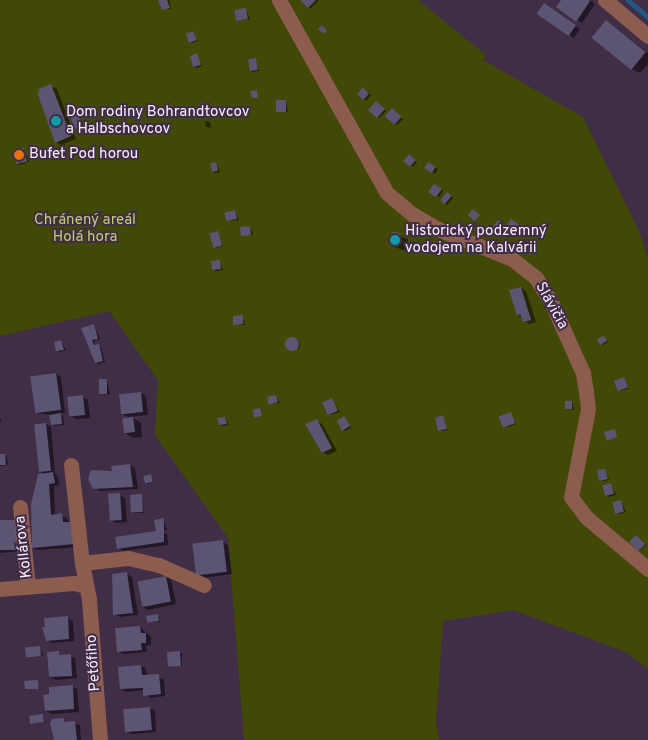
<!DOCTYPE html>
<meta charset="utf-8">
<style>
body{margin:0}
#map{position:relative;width:648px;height:740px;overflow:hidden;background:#402d46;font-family:Overpass,sans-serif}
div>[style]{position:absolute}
.green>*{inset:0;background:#424806}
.shadow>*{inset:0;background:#0007;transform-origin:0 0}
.stream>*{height:4.5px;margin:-2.25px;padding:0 2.25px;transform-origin:2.25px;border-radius:2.25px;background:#215983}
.building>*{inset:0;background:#5b5473;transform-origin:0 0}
.round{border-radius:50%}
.minor>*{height:15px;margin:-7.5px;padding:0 7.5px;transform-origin:7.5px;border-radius:7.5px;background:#8c5c4e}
.dots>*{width:14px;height:14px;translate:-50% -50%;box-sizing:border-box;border:2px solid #402d46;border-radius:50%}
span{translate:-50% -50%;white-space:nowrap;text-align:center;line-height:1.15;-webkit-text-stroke:4px #402d46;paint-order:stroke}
.poi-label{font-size:15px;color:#faeefe}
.left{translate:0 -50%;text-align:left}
.park-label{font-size:15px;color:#c0ce6f}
.street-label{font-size:15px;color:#faeefe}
</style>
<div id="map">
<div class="green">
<div style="clip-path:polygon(0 0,418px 0,486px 55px,483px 60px,583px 117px,639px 231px,648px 258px,648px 669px,626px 652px,513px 610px,443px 621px,436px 722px,439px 740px,244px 740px,228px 538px,155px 435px,158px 380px,109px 311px,0 336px)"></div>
</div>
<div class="shadow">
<div style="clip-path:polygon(160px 0,169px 0,171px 9px,163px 9px)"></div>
<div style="clip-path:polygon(301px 0,318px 0,318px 1px,310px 9px)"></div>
<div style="clip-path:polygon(562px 0,589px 0,595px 4px,582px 23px,558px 7px)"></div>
<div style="clip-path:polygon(549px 8px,580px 29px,574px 38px,569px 35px)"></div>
<div style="clip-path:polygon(246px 9px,250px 19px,236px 20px)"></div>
<div style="clip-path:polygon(607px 21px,648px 53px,648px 64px,640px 73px,632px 69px)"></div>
<div style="clip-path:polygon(193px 32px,198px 41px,193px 43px,190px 42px)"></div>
<div style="clip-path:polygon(197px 55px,202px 66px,196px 68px,194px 66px)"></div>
<div style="clip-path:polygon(256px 60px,259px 71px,252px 72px,250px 70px)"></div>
<div style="clip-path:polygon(51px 86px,57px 89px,76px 139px,61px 145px,56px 142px)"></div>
<div style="clip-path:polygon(365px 90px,371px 95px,366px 101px,358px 94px)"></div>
<div style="clip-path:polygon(286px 101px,288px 112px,280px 112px,278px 111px)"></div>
<div style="clip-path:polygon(206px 103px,209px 112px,204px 113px,202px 112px)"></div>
<div style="clip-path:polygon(378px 104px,386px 111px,379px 118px,377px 117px)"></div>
<div style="clip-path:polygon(395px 111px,403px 119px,397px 125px,395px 124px)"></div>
<div style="clip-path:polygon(76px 112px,84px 127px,78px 129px,76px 128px)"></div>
<div style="clip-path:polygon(205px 121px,210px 122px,211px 128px,206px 127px)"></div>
<div style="clip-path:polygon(24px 150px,29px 162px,20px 165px,17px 163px)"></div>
<div style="clip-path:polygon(412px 157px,417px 162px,413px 167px,411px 166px)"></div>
<div style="clip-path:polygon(216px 163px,220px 172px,215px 173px,213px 172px)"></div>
<div style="clip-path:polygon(428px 163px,438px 169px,435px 174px,426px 167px)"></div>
<div style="clip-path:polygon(434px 186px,443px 191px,439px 197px,430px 191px)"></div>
<div style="clip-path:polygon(450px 195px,453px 198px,447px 205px,445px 204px)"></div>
<div style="clip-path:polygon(235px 211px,239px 220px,227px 221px)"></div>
<div style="clip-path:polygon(511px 221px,522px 228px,517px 236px,503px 228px,501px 231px,494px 227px,498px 222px,506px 228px)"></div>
<div style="clip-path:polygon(250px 227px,253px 235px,243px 235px)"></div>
<div style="clip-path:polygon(218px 233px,223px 246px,216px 248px,214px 247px)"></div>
<div style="clip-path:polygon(393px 234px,408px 239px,406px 251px,391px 246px)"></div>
<div style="clip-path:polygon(219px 261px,223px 270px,216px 271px,214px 270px)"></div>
<div style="clip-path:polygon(521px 288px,526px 291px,536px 322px,529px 324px,518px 315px)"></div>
<div style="clip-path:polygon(242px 316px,245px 325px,234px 324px)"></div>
<div style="clip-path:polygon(94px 325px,100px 339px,94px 341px,95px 346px,101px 347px,105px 362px,98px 364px,88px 346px,83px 329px)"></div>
<div style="clip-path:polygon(604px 337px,608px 342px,603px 345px,601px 344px)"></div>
<div style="clip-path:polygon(293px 338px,299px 341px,300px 348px,289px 349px,287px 343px)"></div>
<div style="clip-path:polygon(61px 342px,66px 350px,60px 352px,57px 350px)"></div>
<div style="clip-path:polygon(56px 374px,61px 377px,65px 413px,59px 414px,63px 416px,64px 425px,54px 426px,51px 415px,36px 413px)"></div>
<div style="clip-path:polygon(624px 379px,629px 388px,621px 391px,619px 390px)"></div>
<div style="clip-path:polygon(107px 380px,110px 394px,104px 395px,101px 393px)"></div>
<div style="clip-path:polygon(141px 393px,146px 396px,148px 415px,128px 417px,122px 414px)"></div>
<div style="clip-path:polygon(276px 396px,280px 403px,270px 404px)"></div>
<div style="clip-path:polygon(82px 397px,88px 400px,90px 418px,76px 419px,71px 416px)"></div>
<div style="clip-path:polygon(332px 399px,340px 412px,330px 415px,328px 414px)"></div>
<div style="clip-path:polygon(572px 402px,574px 410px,567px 408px)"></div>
<div style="clip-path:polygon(510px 413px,516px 424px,507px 427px,504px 426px)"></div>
<div style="clip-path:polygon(442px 417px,448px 430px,441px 431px,439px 430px)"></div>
<div style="clip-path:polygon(133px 418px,141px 423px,142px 437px,133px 438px,125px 433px)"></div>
<div style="clip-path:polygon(225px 418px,229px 425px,223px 426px,221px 424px)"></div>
<div style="clip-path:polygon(344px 418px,351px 428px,345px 431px,343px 430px)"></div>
<div style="left:0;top:419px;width:2px;height:8px;rotate:27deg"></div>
<div style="clip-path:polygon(317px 421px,322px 424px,337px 451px,328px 455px,323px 452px)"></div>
<div style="clip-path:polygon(46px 424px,51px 427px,55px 474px,58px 476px,59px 485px,54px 486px,55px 515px,67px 518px,80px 547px,38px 550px,33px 548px,44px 474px,40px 471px)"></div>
<div style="clip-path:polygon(0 456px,7px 457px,8px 465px,0 466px)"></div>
<div style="clip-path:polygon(129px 465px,135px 468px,138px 489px,100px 491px,94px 488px,113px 472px)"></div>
<div style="clip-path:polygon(605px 470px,609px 480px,603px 481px,600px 480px)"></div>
<div style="clip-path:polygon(151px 475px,154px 482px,148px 484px,146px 483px)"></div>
<div style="clip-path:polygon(611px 485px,616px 495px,608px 497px,606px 495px)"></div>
<div style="clip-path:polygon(120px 495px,125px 498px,127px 522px,116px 523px,111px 520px,109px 496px)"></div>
<div style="clip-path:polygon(141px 496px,144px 513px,135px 513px,132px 512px)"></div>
<div style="clip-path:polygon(621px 502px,626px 512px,619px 514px,617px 513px)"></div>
<div style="clip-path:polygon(164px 520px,167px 530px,161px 531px,167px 534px,168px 545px,123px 551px,118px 548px,158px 532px)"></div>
<div style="clip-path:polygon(0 523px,22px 551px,0 553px)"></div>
<div style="clip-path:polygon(639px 538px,646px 545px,640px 550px,638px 549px)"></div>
<div style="clip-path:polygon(223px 542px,228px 545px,232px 574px,203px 578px,197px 575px)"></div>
<div style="clip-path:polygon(127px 574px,132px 577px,138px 615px,120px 617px,115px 614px)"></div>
<div style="clip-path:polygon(166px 577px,171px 580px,176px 604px,148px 610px,143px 607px,138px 582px)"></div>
<div style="clip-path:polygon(158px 615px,160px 622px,148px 622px)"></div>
<div style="clip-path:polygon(67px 618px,73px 621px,74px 641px,52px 643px,47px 640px)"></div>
<div style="clip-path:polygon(140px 627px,151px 637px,151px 645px,146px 646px,147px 652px,123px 654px,118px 651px)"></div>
<div style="clip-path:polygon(40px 648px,43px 656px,27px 656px)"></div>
<div style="left:168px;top:653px;width:14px;height:13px"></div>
<div style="clip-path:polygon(49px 654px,75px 658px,77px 678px,56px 680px,50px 677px)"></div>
<div style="clip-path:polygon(141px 666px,146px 669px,147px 676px,164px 679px,165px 696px,150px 698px,144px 690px,126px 692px,121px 689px)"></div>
<div style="clip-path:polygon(38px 681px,40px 689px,26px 689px)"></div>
<div style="clip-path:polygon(72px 686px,77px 689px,79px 712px,51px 714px,46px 711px)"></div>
<div style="clip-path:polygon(150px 708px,155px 711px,156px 732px,131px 734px,126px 731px)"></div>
<div style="clip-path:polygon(43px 715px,45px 722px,31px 722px)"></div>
<div style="clip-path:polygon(53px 720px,80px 725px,81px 740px,54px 740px)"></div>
</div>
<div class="stream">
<div style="left:628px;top:0;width:26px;rotate:40deg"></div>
</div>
<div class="building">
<div style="clip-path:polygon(158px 0,167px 0,170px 8px,162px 10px)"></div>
<div style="clip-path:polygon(300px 0,316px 0,308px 8px)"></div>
<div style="clip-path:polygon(561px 0,589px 0,590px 1px,576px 22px,556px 7px)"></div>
<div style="left:544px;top:3px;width:39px;height:13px;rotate:35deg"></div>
<div style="left:246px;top:8px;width:11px;height:12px;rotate:80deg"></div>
<div style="left:606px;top:20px;width:51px;height:23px;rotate:39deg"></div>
<div style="clip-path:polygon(322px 25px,327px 31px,324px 34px,318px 29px)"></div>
<div style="clip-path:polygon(193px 31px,197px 40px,189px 43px,186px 34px)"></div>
<div style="clip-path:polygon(197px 53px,201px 65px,193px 67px,190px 56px)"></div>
<div style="left:256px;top:58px;width:12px;height:8px;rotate:81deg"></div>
<div style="clip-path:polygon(51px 84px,71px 136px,55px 143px,38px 95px,39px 89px)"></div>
<div style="clip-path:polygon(363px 87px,369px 94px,363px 100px,357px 94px)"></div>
<div style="clip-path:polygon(257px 90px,258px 98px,252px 98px,250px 91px)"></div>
<div style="left:276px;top:100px;width:10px;height:12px"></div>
<div style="left:376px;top:101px;width:12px;height:12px;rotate:42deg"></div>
<div style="left:206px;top:102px;width:9px;height:7px;rotate:77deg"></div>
<div style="left:392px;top:108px;width:13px;height:11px;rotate:42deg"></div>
<div style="clip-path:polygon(77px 111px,82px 125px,75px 129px,69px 114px)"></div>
<div style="left:24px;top:148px;width:14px;height:11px;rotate:78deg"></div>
<div style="left:409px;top:154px;width:9px;height:9px;rotate:41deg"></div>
<div style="left:216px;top:162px;width:9px;height:6px;rotate:77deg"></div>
<div style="left:428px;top:162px;width:9px;height:7px;rotate:32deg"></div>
<div style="clip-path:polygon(434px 184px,442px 189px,436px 197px,428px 192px)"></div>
<div style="left:447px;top:192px;width:6px;height:11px;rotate:39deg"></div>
<div style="left:473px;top:209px;width:9px;height:8px;rotate:41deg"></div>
<div style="left:235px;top:210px;width:9px;height:11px;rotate:77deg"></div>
<div style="left:511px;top:219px;width:12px;height:12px;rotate:35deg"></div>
<div style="left:498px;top:220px;width:6px;height:9px;rotate:39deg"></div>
<div style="left:250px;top:226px;width:9px;height:10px;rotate:84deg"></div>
<div style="left:218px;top:231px;width:15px;height:9px;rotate:74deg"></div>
<div style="left:392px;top:232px;width:8px;height:14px;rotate:7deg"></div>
<div style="left:220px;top:260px;width:9px;height:9px;rotate:84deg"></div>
<div style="clip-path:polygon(521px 287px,531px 320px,523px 322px,520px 314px,517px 316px,509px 290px)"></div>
<div style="clip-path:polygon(243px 315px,243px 324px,233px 325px,233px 316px)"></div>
<div style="clip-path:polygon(94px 324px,98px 339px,92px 340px,94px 345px,99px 344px,103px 361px,95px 363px,81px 328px)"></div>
<div style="clip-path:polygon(604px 336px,607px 341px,600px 345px,597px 339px)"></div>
<div class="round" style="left:285px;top:337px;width:14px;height:14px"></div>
<div style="clip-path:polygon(61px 340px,64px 350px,56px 351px,54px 342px)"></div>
<div style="left:56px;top:373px;width:37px;height:26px;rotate:82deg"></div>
<div style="left:624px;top:377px;width:11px;height:11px;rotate:68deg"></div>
<div style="left:99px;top:379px;width:8px;height:15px"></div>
<div style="left:141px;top:392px;width:20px;height:22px;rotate:84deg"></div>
<div style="left:83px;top:395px;width:20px;height:16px;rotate:84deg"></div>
<div style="clip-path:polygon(276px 395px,278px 402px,269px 405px,267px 397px)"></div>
<div style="left:332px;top:398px;width:14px;height:11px;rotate:65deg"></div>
<div style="left:565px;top:401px;width:7px;height:8px"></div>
<div style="left:260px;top:408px;width:8px;height:8px;rotate:76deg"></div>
<div style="left:511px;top:412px;width:12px;height:13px;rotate:70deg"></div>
<div style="clip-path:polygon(61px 413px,62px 424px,51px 425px,49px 415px)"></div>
<div style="clip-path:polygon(443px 415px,447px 429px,438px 431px,435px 418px)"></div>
<div style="clip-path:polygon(344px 416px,350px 426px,342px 431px,337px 421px)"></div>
<div style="left:133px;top:417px;width:15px;height:11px;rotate:82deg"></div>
<div style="clip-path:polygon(225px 417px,227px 424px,219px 425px,217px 418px)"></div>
<div style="clip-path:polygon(317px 419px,332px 448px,322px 453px,305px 424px)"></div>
<div style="left:46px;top:423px;width:48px;height:12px;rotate:84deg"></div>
<div style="clip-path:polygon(615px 429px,617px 437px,607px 441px,604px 432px)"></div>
<div style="clip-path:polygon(0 454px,5px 454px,6px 465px,0 465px)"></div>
<div style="clip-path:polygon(130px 464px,133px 487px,93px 489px,88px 479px,91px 470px,112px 471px,111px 466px)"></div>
<div style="clip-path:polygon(605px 469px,608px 479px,599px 481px,597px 470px)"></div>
<div style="clip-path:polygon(53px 472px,55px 483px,49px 484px,51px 515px,62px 513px,63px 522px,73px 522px,75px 544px,32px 548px,31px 504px,38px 474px)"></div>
<div style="left:151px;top:474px;width:8px;height:8px;rotate:76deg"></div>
<div style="left:611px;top:483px;width:11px;height:9px;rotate:75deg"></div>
<div style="left:120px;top:493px;width:27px;height:12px;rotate:86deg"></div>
<div style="left:142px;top:494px;width:18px;height:12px;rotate:87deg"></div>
<div style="left:621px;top:500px;width:12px;height:9px;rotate:76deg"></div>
<div style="clip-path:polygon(164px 518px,164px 542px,117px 549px,115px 537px,156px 531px,154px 520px)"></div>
<div style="left:0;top:520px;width:16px;height:30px"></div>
<div style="left:636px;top:535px;width:13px;height:10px;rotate:45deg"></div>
<div style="left:223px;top:540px;width:32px;height:31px;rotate:83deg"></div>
<div style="clip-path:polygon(127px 572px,133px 613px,113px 615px,112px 574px)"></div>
<div style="left:166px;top:576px;width:26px;height:29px;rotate:79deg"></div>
<div style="left:158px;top:614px;width:7px;height:12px;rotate:82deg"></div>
<div style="clip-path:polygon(68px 616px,69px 639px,46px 641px,42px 627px,45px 627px,44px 618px)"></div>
<div style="clip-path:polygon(140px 626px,141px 633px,146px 633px,146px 643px,141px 643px,142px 650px,117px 652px,115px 628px)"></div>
<div style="left:40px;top:646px;width:10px;height:15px;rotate:84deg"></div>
<div style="clip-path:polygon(59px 651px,59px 655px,71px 654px,72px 676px,49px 677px,47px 652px)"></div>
<div style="left:180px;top:651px;width:15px;height:13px;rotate:86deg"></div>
<div style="clip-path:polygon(141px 665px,142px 675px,159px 674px,161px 694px,143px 696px,143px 688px,120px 689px,118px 667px)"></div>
<div style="clip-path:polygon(38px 680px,39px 689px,25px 689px,24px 681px)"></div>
<div style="clip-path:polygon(73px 685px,74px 709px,45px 711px,43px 695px,49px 694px,49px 687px)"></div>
<div style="left:150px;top:707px;width:23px;height:27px;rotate:85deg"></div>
<div style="left:43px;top:714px;width:8px;height:14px;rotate:83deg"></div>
<div style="clip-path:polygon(64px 718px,64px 722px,75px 721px,77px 740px,54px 740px,50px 723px,52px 719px)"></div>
</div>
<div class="minor">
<div style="left:279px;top:0;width:221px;rotate:60.8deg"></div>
<div style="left:387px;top:193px;width:33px;rotate:40deg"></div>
<div style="left:412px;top:214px;width:30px;rotate:30deg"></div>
<div style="left:438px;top:229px;width:80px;rotate:22.1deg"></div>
<div style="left:512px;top:259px;width:31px;rotate:38deg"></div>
<div style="left:536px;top:278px;width:31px;rotate:58deg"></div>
<div style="left:552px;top:304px;width:76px;rotate:65.8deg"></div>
<div style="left:583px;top:373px;width:19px;rotate:81deg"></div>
<div style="left:586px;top:392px;width:17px;rotate:83deg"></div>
<div style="left:588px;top:409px;width:90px;rotate:100.9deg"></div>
<div style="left:571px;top:497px;width:26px;rotate:53deg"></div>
<div style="left:587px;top:518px;width:80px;rotate:39.9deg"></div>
<div style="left:605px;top:0;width:56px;rotate:39.9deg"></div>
<div style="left:71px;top:465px;width:99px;rotate:83.6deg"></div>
<div style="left:20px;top:507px;width:80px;rotate:84.3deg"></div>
<div style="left:0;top:589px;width:74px;rotate:-4.6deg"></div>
<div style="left:74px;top:583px;width:11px;rotate:15deg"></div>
<div style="left:100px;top:740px;width:141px;rotate:-94.5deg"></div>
<div style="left:89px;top:599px;width:37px;rotate:-101deg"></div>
<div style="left:82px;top:563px;width:46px;rotate:-6.2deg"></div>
<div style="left:128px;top:558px;width:32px;rotate:13deg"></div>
<div style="left:159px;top:565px;width:49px;rotate:24deg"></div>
</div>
<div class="dots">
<div style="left:56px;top:121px;background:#0f9aa8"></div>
<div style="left:19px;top:155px;background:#e8710a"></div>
<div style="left:395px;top:240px;background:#0f9aa8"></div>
</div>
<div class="poi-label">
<span class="left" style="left:66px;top:121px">Dom rodiny Bohrandtovcov<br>a Halbschovcov</span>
<span class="left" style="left:29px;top:155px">Bufet Pod horou</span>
<span class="left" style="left:405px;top:240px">Historický podzemný<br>vodojem na Kalvárii</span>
</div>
<div class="park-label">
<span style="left:85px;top:229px">Chránený areál<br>Holá hora</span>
</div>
<div class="street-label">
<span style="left:551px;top:306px;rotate:61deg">Slávičia</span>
<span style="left:24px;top:547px;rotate:-96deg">Kollárova</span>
<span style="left:94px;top:663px;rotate:-94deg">Petőfiho</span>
</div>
</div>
